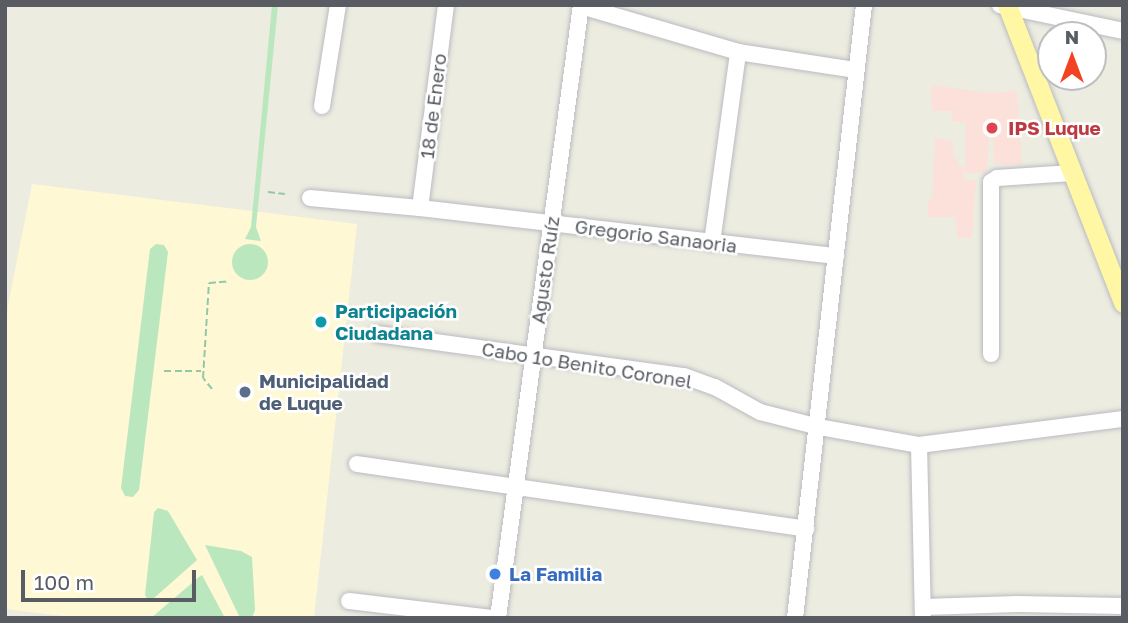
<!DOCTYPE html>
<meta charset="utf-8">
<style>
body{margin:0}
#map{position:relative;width:1128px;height:623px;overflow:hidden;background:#edece0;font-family:"Golos Text",sans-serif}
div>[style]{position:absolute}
.commercial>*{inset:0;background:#fff8d4}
.medical>*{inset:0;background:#fce0da}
.green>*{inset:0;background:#bbe7be}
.round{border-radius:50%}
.stream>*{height:3.5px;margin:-1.75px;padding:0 1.75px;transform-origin:1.75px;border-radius:1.75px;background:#9fceff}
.path>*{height:2px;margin-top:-1px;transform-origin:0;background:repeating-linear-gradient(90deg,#93c8a7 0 7px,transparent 0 10.5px)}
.roads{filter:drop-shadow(0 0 2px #b9bbc1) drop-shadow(0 0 2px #b9bbc1)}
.minor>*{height:16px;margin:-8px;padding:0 8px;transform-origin:8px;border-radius:8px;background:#fff}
.major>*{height:19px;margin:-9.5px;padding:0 9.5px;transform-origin:9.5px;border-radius:9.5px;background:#fff7a4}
.dots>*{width:19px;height:19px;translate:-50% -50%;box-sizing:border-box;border:4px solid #fff;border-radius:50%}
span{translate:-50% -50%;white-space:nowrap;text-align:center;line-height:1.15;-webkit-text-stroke:5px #fff;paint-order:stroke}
.street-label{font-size:19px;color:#595d63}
.health-label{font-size:19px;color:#be3a42;font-weight:700}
.left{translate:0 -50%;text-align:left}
.culture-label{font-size:19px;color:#0d838f;font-weight:700}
.service-label{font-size:19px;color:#4e5e75;font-weight:700}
.shop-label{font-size:19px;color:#366cbe;font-weight:700}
.frame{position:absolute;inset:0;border:7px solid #595d63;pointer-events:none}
.north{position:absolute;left:1037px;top:21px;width:70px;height:70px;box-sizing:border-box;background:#fff;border:2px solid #bdbec1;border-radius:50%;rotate:0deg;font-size:19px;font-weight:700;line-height:28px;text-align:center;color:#595d63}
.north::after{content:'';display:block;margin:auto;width:24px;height:32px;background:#f34221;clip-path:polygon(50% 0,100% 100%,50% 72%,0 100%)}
.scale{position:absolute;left:21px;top:570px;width:175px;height:32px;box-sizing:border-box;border:4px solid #595d63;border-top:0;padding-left:9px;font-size:21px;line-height:24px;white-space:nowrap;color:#595d63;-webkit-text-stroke:5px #fff;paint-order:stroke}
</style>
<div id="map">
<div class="commercial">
<div style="clip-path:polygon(32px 184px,357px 224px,314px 618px,80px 618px,5px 609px,5px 340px,8px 305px)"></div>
</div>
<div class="medical">
<div style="clip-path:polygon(931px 85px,989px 93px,1017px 91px,1022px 164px,994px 164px,993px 134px,989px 134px,987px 173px,965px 173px,965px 123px,952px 121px,952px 111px,932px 111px)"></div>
<div style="clip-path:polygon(935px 138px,952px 141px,954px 159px,958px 159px,958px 166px,964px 167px,964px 180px,976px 180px,972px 238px,957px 238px,956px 217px,928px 217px,928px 200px,932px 199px)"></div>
</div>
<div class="green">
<div style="clip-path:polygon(272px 5px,278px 5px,256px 227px,261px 241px,245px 239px,251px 227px)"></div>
<div class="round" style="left:232px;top:244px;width:36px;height:36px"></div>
<div style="clip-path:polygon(156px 244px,164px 245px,168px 252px,139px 490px,133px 497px,125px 496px,121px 488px,150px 249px)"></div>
<div style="clip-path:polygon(158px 508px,168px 511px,197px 560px,153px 599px,148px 600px,145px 595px,154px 512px)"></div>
<div style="clip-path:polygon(205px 545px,241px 551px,252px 557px,255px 610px,252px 618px,240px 618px)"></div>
<div style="clip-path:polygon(202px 575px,225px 618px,151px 618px,199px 577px)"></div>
</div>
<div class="stream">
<div style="left:1051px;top:30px;width:21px;rotate:3deg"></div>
<div style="left:1079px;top:31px;width:20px;rotate:9deg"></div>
</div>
<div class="path">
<div style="left:268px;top:192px;width:17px;rotate:7deg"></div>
<div style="left:164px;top:371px;width:37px"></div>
<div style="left:212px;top:389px;width:14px;rotate:-129deg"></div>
<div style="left:203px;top:378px;width:95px;rotate:-86.4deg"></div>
<div style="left:209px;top:283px;width:21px;rotate:-5deg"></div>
</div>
<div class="roads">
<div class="minor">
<div style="left:1000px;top:5px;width:126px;rotate:11.9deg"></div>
<div style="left:581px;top:6px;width:164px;rotate:16.3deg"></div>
<div style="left:738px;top:52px;width:118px;rotate:8.7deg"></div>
<div style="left:322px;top:106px;width:102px;rotate:-81deg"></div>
<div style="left:310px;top:198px;width:110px;rotate:5.2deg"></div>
<div style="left:420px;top:208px;width:419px;rotate:6.6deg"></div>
<div style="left:420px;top:208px;width:205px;rotate:-82.7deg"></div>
<div style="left:712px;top:243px;width:193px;rotate:-82.2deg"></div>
<div style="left:377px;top:334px;width:310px;rotate:7.8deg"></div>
<div style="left:684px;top:376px;width:33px;rotate:20deg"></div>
<div style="left:715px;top:387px;width:51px;rotate:29.1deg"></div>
<div style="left:760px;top:412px;width:61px;rotate:14.3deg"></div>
<div style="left:819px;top:427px;width:102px;rotate:10.2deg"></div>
<div style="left:919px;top:445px;width:206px;rotate:-7.3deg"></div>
<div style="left:991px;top:354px;width:172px;rotate:-90deg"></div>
<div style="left:991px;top:182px;width:7px;rotate:-34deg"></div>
<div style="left:997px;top:178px;width:75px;rotate:-3.8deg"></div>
<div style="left:919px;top:445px;width:170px;rotate:88.7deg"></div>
<div style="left:357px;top:464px;width:454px;rotate:8.2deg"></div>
<div style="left:349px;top:601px;width:144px;rotate:6.8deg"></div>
<div style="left:923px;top:607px;width:95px;rotate:-1.8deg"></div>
<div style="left:1018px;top:604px;width:105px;rotate:1.1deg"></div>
<div style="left:498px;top:618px;width:619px;rotate:-82.29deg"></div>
<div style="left:795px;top:618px;width:617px;rotate:-83.58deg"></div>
</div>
<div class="major">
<div style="left:1007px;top:5px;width:320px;rotate:68.7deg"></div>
</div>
</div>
<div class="dots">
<div style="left:992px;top:128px;background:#e0444e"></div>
<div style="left:321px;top:322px;background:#0f9aa8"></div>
<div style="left:245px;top:392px;background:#5c6f8a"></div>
<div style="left:495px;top:574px;background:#3f7fe0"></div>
</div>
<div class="street-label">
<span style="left:433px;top:106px;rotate:-83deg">18 de Enero</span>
<span style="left:656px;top:236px;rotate:7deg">Gregorio Sanaoria</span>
<span style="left:545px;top:270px;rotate:-82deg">Agusto Ruíz</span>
<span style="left:587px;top:365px;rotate:9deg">Cabo 1o Benito Coronel</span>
</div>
<div class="health-label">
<span class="left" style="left:1008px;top:128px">IPS Luque</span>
</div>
<div class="culture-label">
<span class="left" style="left:335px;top:322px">Participación<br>Ciudadana</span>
</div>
<div class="service-label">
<span class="left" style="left:259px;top:392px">Municipalidad<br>de Luque</span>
</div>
<div class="shop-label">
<span class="left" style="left:509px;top:574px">La Familia</span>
</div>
<div class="frame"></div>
<div class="north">N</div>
<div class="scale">100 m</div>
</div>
